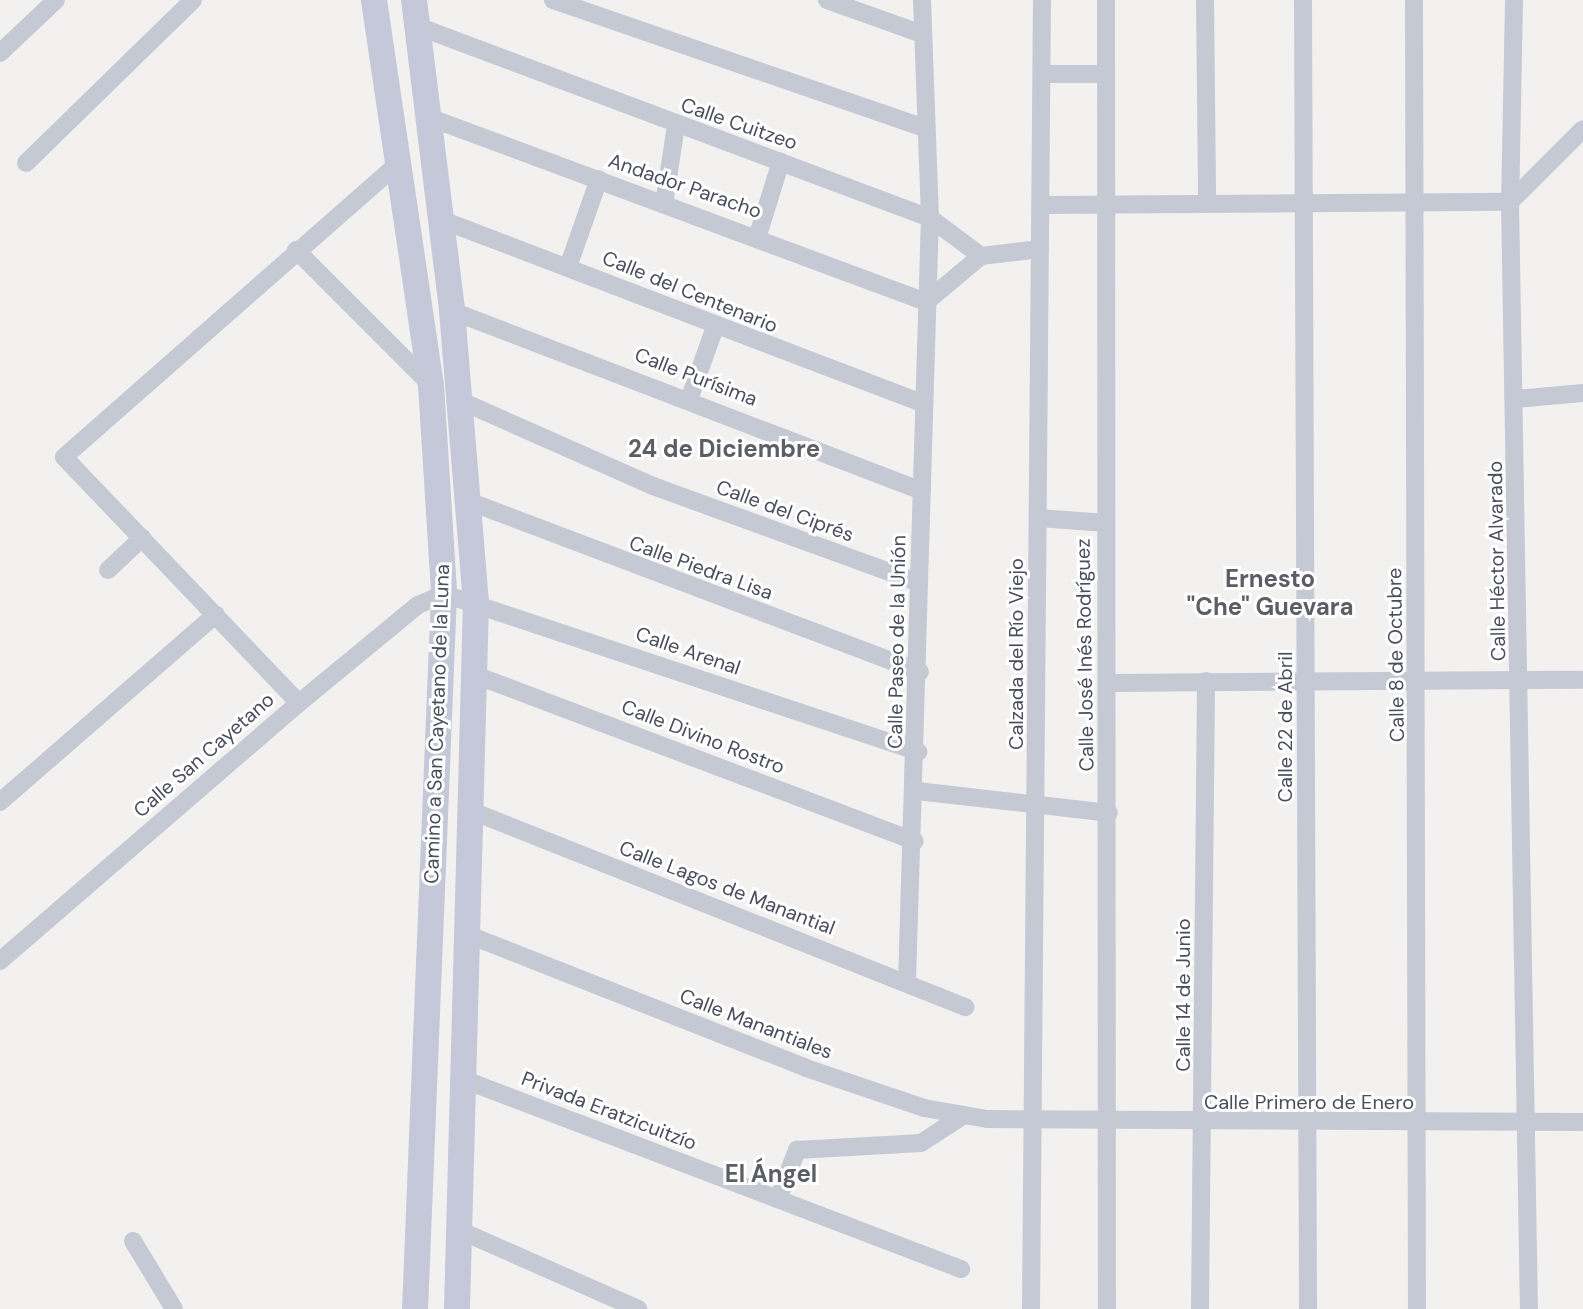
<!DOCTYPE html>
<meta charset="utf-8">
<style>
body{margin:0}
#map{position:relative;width:1583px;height:1309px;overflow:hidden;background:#f3f1f0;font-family:"DM Sans",sans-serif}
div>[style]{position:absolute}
.street>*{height:18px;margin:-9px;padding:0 9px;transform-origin:9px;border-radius:9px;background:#c5c9d4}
.secondary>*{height:26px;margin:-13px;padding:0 13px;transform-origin:13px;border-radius:13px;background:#c4c8d8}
span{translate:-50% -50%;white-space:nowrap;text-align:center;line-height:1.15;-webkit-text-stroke:6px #fff;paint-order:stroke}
.street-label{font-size:20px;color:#494e5d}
.quarter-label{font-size:24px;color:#5d5e65;font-weight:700}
</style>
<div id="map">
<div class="street">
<div style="left:553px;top:0;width:392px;rotate:19deg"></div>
<div style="left:827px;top:0;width:101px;rotate:19.7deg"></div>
<div style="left:1106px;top:0;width:1309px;rotate:89.96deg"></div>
<div style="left:1205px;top:0;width:203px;rotate:89.4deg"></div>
<div style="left:1303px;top:0;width:1309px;rotate:89.78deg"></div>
<div style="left:1414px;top:0;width:1309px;rotate:89.87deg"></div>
<div style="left:1514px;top:0;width:202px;rotate:91.1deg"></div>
<div style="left:1510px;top:202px;width:1107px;rotate:89.02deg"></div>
<div style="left:417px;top:26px;width:548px;rotate:20.52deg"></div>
<div style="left:930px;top:218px;width:64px;rotate:36.7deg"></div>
<div style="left:981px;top:256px;width:59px;rotate:-6.8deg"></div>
<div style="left:0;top:53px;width:77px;rotate:-43.4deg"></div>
<div style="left:1042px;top:74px;width:64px"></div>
<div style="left:428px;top:117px;width:531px;rotate:20.38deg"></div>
<div style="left:926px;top:302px;width:72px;rotate:-39.9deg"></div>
<div style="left:26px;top:163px;width:233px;rotate:-44.3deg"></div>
<div style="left:664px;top:204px;width:79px;rotate:-81.3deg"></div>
<div style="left:1044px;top:205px;width:466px;rotate:-0.4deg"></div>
<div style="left:1510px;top:202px;width:103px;rotate:-45deg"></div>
<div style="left:442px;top:220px;width:514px;rotate:20.87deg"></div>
<div style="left:758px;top:235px;width:77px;rotate:-72.7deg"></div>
<div style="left:296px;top:250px;width:191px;rotate:45deg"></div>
<div style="left:568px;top:267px;width:93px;rotate:-70.6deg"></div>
<div style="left:452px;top:311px;width:503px;rotate:20.96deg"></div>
<div style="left:690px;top:397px;width:71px;rotate:-70.3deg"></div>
<div style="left:1515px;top:399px;width:68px;rotate:-5deg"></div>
<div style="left:461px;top:401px;width:210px;rotate:23.9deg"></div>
<div style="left:653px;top:486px;width:283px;rotate:20deg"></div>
<div style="left:468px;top:501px;width:483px;rotate:20.7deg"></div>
<div style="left:1039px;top:518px;width:67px;rotate:4.3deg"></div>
<div style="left:108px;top:570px;width:47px;rotate:-43.3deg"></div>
<div style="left:475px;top:675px;width:470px;rotate:20.7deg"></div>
<div style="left:1108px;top:683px;width:475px;rotate:-0.4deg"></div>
<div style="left:299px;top:703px;width:340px;rotate:-133.7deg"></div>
<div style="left:64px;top:457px;width:447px;rotate:-41.3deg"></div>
<div style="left:917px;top:791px;width:193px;rotate:6.5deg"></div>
<div style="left:0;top:802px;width:286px;rotate:-41deg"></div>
<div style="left:472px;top:811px;width:531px;rotate:21.68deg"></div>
<div style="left:469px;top:935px;width:362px;rotate:21.5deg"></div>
<div style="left:806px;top:1068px;width:125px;rotate:18.7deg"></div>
<div style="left:924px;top:1108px;width:64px;rotate:9.9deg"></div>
<div style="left:987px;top:1119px;width:596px;rotate:0.29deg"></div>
<div style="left:0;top:961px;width:395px;rotate:-40.8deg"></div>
<div style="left:299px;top:703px;width:154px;rotate:-39.5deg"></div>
<div style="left:418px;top:605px;width:28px;rotate:-23deg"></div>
<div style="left:444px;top:594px;width:500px;rotate:18.4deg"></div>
<div style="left:907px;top:982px;width:764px;rotate:-88.28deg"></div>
<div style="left:930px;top:218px;width:218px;rotate:-92.1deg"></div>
<div style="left:465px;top:1080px;width:531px;rotate:20.86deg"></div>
<div style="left:778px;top:1199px;width:53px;rotate:-68.8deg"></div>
<div style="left:797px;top:1150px;width:124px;rotate:-3.2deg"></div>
<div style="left:921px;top:1143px;width:51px;rotate:-33.1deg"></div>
<div style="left:459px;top:1230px;width:196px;rotate:23.8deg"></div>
<div style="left:133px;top:1241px;width:79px;rotate:58.9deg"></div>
<div style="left:1031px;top:1309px;width:1309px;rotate:-89.52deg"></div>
<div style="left:1200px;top:1309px;width:628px;rotate:-89.45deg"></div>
</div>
<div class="secondary">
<div style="left:374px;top:0;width:389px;rotate:81.6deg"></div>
<div style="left:431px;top:385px;width:209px;rotate:86.4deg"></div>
<div style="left:444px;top:594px;width:716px;rotate:92.32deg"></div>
<div style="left:414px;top:0;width:313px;rotate:83deg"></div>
<div style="left:452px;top:311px;width:292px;rotate:85.3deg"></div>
<div style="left:476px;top:602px;width:707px;rotate:91.54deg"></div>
</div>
<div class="street-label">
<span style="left:739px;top:124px;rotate:19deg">Calle Cuitzeo</span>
<span style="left:685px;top:186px;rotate:19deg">Andador Paracho</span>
<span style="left:690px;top:292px;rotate:22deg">Calle del Centenario</span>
<span style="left:696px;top:377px;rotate:21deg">Calle Purísima</span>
<span style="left:785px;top:511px;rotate:20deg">Calle del Ciprés</span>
<span style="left:1497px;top:561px;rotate:-91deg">Calle Héctor Alvarado</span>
<span style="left:701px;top:568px;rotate:20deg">Calle Piedra Lisa</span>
<span style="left:897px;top:642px;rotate:-89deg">Calle Paseo de la Unión</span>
<span style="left:688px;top:651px;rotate:19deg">Calle Arenal</span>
<span style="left:1016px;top:654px;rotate:-90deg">Calzada del Río Viejo</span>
<span style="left:1085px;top:655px;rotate:-91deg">Calle José Inés Rodríguez</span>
<span style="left:1396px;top:655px;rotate:-91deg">Calle 8 de Octubre</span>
<span style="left:437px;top:724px;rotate:-88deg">Camino a San Cayetano de la Luna</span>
<span style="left:1285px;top:727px;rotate:-90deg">Calle 22 de Abril</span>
<span style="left:703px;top:737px;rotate:21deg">Calle Divino Rostro</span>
<span style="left:204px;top:755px;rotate:-41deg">Calle San Cayetano</span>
<span style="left:727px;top:888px;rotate:21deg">Calle Lagos de Manantial</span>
<span style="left:1183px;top:995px;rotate:-90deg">Calle 14 de Junio</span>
<span style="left:756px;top:1024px;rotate:21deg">Calle Manantiales</span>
<span style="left:1309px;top:1102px">Calle Primero de Enero</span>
<span style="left:609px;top:1111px;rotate:21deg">Privada Eratzicuitzío</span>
</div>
<div class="quarter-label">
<span style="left:724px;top:449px">24 de Diciembre</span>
<span style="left:1270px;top:593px">Ernesto<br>"Che" Guevara</span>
<span style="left:771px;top:1174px">El Ángel</span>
</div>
</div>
